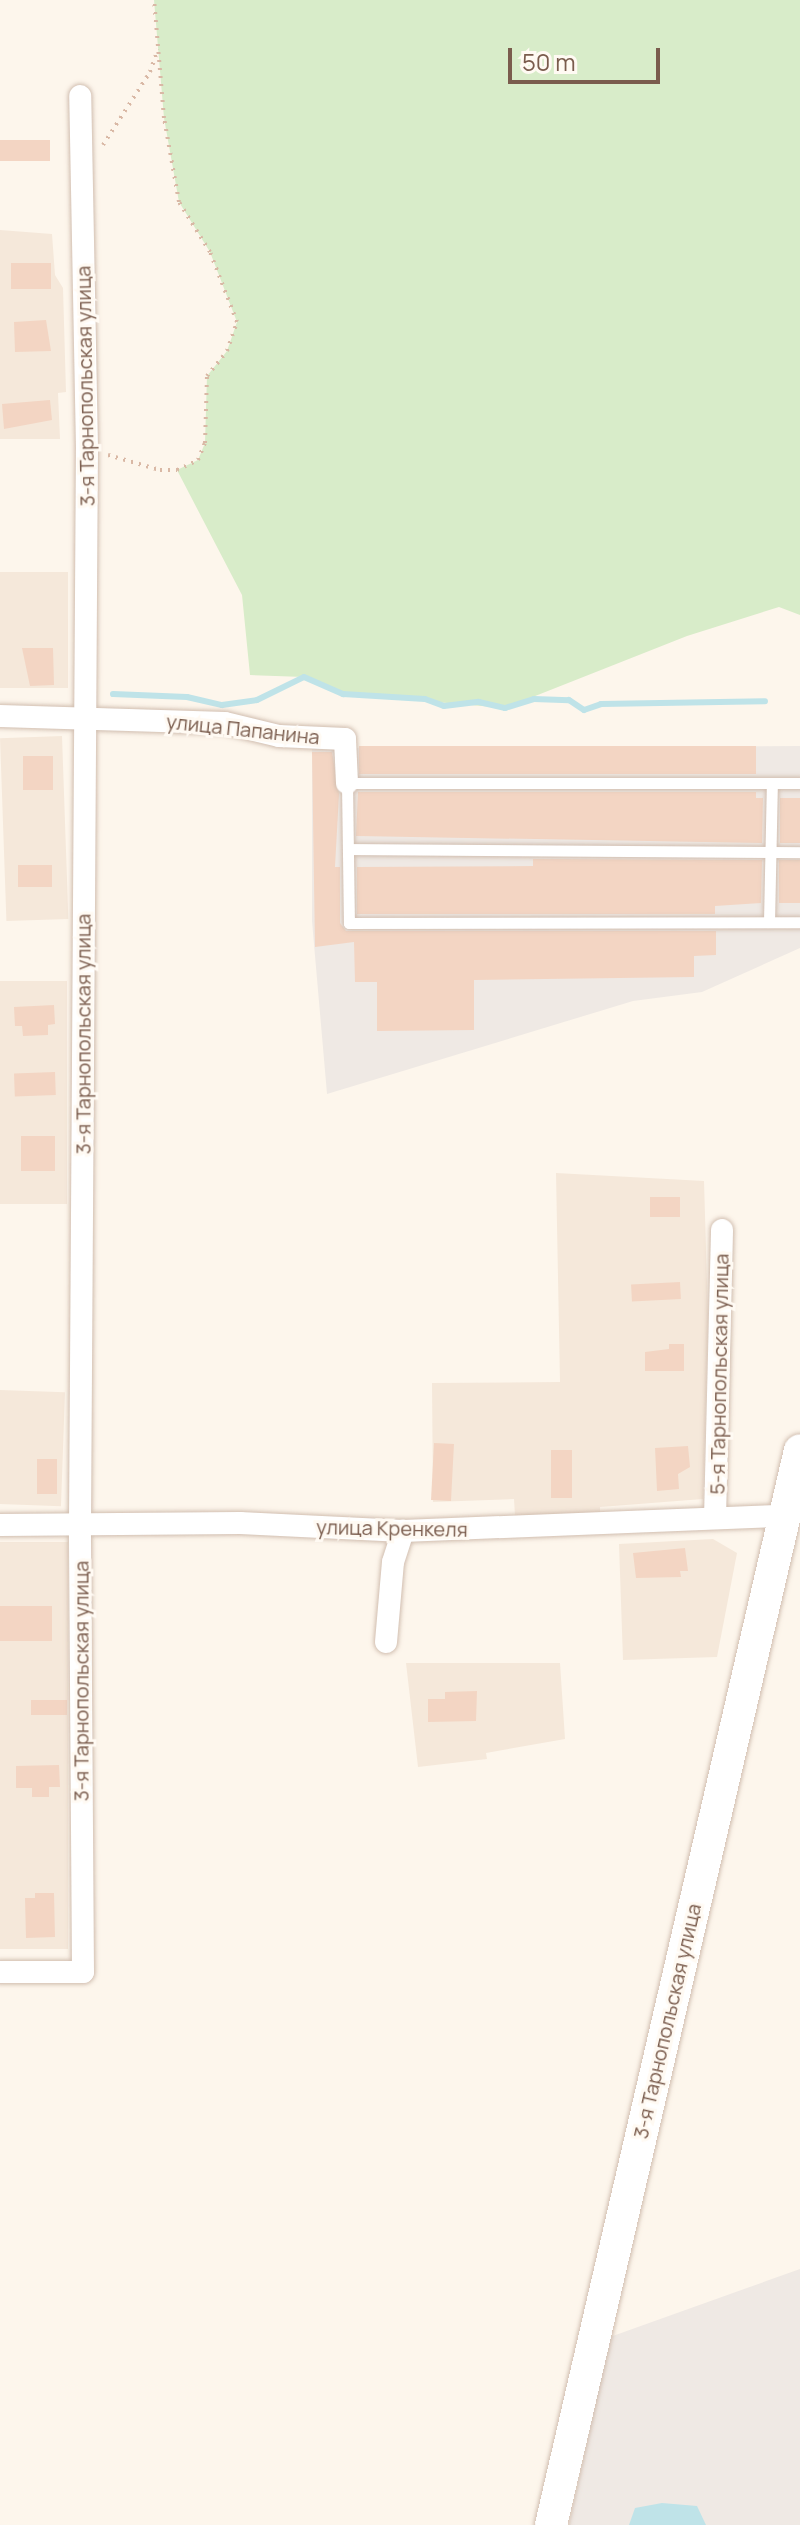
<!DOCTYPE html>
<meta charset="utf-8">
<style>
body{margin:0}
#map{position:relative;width:800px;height:2525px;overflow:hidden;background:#fdf6ec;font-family:Manrope,sans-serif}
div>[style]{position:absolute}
.residential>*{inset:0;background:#f5e8da;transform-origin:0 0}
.industrial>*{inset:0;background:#efe9e4}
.green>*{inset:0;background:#d8ecc9}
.water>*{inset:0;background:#bfe3e8}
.stream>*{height:6px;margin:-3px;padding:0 3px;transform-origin:3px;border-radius:3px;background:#bfe3e8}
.building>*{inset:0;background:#f3d5c3;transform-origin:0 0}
.path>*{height:4px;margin-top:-2px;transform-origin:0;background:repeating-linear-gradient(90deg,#d9b8a5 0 2px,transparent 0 8px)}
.roads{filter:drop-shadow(0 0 2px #d1beb0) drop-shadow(0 0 2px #d1beb0)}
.lane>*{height:11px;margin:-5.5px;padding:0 5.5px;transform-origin:5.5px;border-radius:5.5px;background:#fff}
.street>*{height:22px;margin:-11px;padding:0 11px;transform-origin:11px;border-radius:11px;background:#fff}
.secondary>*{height:32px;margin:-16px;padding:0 16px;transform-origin:16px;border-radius:16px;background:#fff}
span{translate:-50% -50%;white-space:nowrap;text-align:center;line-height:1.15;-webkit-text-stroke:6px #fffaf3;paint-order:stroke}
.street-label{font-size:20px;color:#7a5c4d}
.scale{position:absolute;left:508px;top:48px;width:152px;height:36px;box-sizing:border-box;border:4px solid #7a5c4d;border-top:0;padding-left:10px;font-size:24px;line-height:28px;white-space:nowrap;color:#7a5c4d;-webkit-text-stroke:6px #fffaf3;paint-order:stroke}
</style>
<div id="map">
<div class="residential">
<div style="clip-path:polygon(0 230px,52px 234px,55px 275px,63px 288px,66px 392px,58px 393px,60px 439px,0 439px)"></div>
<div style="left:0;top:572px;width:68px;height:116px"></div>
<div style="left:62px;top:736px;width:183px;height:62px;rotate:88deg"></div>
<div style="left:67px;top:981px;width:223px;height:67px;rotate:90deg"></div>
<div style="clip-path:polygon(556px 1173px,704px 1181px,708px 1316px,703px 1499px,600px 1507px,600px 1514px,515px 1516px,514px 1499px,433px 1502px,432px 1383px,560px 1382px)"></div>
<div style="left:0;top:1390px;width:65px;height:114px;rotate:2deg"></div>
<div style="clip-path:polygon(713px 1539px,737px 1553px,717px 1657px,623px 1660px,619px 1544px)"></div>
<div style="left:0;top:1542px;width:68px;height:407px"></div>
<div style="clip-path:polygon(406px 1663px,560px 1663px,565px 1739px,486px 1753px,487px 1759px,418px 1767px)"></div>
</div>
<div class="industrial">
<div style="clip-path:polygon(800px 746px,800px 948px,702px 992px,633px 1001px,327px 1094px,312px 921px,312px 748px)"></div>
<div style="clip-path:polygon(800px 2269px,800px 2525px,569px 2525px,610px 2337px)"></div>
</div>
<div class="green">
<div style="clip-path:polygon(154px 0,800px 0,800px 615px,779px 607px,687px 636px,505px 708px,343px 694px,304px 677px,250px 675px,242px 595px,177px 470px,198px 460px,205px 443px,207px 376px,227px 351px,237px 322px,210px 252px,179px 202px,164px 118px)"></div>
</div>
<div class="water">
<div style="clip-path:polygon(662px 2503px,697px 2506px,706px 2525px,629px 2525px,635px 2508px)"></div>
</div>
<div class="stream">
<div style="left:113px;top:694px;width:74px;rotate:2.3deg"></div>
<div style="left:187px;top:697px;width:36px;rotate:13deg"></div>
<div style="left:222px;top:705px;width:35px;rotate:-8deg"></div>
<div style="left:257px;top:700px;width:52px;rotate:-26.1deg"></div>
<div style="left:304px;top:677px;width:43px;rotate:23.6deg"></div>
<div style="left:343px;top:694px;width:82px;rotate:3.5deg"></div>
<div style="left:425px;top:699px;width:20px;rotate:20deg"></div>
<div style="left:444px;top:706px;width:35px;rotate:-7deg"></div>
<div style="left:479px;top:702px;width:27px;rotate:13deg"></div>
<div style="left:505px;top:708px;width:30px;rotate:-17deg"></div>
<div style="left:534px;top:699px;width:35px;rotate:2deg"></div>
<div style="left:569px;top:700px;width:18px;rotate:34deg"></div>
<div style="left:584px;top:710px;width:18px;rotate:-19deg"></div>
<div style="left:601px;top:704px;width:164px;rotate:-1deg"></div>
</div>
<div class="building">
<div style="left:50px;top:140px;width:21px;height:50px;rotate:90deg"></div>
<div style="left:11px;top:263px;width:40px;height:26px"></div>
<div style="clip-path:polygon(46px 320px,51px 351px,15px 352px,14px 322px)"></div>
<div style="clip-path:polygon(50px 400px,52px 420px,4px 429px,2px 404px)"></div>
<div style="clip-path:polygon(22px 648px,53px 648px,54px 685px,30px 686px)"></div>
<div style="left:756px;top:746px;width:28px;height:397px;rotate:90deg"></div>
<div style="clip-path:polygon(312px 752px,332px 752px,339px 794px,335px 867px,340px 867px,340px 923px,346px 931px,716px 931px,716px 955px,694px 956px,694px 977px,474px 980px,474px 1030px,377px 1031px,377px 982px,355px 982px,354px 942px,315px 947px)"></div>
<div style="left:23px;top:756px;width:30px;height:34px"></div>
<div style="clip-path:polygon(358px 792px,756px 792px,756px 798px,763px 798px,762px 843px,356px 836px)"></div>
<div style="left:780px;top:798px;width:20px;height:45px"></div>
<div style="clip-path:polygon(533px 859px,762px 860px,761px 903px,715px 906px,715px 914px,357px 914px,357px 867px,533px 866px)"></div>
<div style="left:779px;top:860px;width:21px;height:43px"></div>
<div style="left:18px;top:865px;width:34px;height:22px"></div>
<div style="clip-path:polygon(54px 1005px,55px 1024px,48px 1025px,48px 1035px,23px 1036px,22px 1026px,15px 1026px,14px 1007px)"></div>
<div style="left:55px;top:1072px;width:23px;height:41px;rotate:88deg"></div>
<div style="left:21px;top:1136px;width:34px;height:35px"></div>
<div style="left:680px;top:1197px;width:20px;height:30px;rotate:90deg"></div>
<div style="left:680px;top:1282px;width:17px;height:49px;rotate:87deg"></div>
<div style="clip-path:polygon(669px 1344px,684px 1344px,684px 1371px,645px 1371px,645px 1352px,669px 1349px)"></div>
<div style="left:434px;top:1443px;width:20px;height:57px;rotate:3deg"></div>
<div style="clip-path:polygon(688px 1446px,690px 1467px,678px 1474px,679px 1489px,657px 1491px,655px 1448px)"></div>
<div style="left:551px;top:1450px;width:21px;height:48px"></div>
<div style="left:37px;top:1459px;width:20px;height:35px"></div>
<div style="clip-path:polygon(685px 1548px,688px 1571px,680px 1571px,681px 1577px,636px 1578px,633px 1553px)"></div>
<div style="left:52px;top:1606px;width:35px;height:52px;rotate:90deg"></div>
<div style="clip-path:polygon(477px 1691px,476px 1721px,428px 1722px,428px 1699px,445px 1699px,445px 1692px)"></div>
<div style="left:67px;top:1700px;width:15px;height:36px;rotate:90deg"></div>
<div style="clip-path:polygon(59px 1765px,60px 1787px,49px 1787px,49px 1797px,32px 1797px,32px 1788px,16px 1788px,16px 1766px)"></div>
<div style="clip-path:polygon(35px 1893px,54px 1893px,55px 1937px,26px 1938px,25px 1898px,35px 1898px)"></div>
</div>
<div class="path">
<div style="left:103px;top:145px;width:87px;rotate:-57.2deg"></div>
<div style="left:150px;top:72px;width:24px;rotate:-71deg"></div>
<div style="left:108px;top:455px;width:54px;rotate:16.1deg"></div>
<div style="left:160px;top:470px;width:17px"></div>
<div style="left:177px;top:470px;width:23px;rotate:-25deg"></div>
<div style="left:198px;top:460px;width:18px;rotate:-68deg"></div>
<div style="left:205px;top:443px;width:67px;rotate:-88.3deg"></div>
<div style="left:207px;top:376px;width:32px;rotate:-51deg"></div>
<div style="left:227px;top:351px;width:31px;rotate:-71deg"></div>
<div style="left:237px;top:322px;width:75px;rotate:-111.1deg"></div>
<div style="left:210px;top:252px;width:59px;rotate:-121.8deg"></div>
<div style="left:179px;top:202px;width:85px;rotate:-100.1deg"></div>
<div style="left:164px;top:118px;width:118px;rotate:-94.8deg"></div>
</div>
<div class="roads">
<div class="lane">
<div style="left:800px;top:783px;width:453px;rotate:180deg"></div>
<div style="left:347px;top:783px;width:140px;rotate:89.2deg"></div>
<div style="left:349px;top:923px;width:451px;rotate:-0.1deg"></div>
<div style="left:348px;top:849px;width:452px;rotate:0.4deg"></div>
<div style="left:769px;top:922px;width:139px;rotate:-88.8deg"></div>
</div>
<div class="street">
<div style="left:0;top:716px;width:225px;rotate:1.8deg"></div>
<div style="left:225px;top:723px;width:56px;rotate:13.5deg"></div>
<div style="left:279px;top:736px;width:66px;rotate:2.6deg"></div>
<div style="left:345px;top:739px;width:44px;rotate:87.4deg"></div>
<div style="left:715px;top:1518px;width:288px;rotate:-88.6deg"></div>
<div style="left:0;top:1525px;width:240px;rotate:-0.5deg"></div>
<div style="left:240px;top:1523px;width:163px;rotate:2.8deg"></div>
<div style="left:403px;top:1531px;width:380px;rotate:-2.3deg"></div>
<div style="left:386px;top:1642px;width:80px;rotate:-85deg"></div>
<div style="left:393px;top:1562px;width:33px;rotate:-72deg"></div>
<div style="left:0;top:1972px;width:83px"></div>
<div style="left:83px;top:1972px;width:448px;rotate:-90.4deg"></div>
<div style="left:80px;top:1524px;width:1075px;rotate:-89.63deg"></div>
<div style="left:87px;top:449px;width:353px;rotate:-91.1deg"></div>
</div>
<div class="secondary">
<div style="left:551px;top:2525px;width:1103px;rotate:-76.96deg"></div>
</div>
</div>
<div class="street-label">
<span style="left:85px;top:386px;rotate:-91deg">3-я Тарнопольская улица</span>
<span style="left:243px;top:729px;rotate:6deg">улица Папанина</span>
<span style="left:83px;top:1034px;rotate:-90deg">3-я Тарнопольская улица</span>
<span style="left:719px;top:1374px;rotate:-89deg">5-я Тарнопольская улица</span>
<span style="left:392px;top:1528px;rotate:1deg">улица Кренкеля</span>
<span style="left:81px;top:1681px;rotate:-90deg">3-я Тарнопольская улица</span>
<span style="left:667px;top:2021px;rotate:-77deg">3-я Тарнопольская улица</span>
</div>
<div class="scale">50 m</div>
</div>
